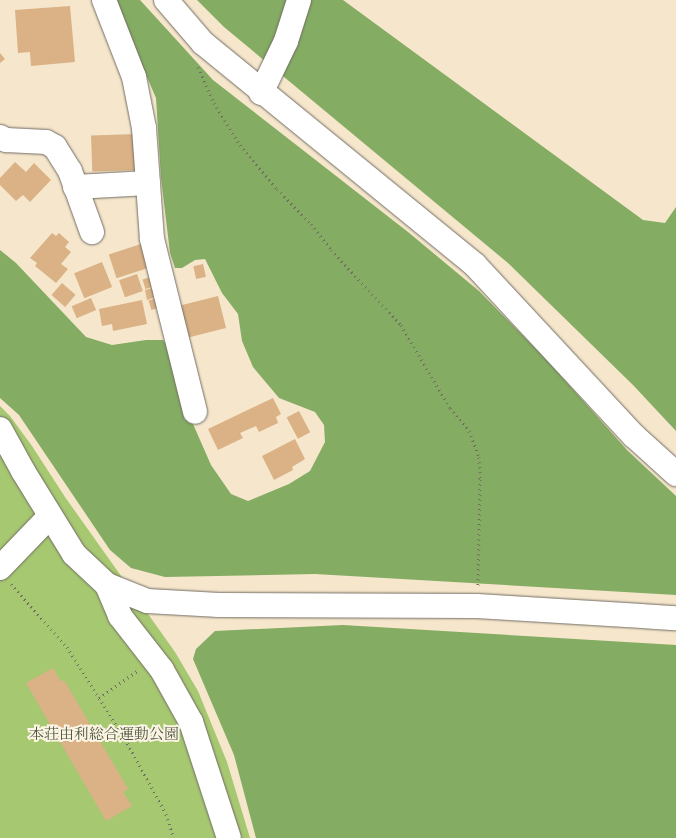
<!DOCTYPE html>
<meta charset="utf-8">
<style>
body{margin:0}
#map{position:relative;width:676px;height:838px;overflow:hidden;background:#f5e6cc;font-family:"Gentium Book Plus","Noto Serif JP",serif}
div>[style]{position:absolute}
.green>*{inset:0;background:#a6c871}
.forest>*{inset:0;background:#84ac63}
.building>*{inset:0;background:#dab285;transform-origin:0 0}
.path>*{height:3px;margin-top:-1.5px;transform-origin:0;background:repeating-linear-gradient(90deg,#726c63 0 1px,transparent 0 5px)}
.roads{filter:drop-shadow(0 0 1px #726c63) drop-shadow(0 0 1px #726c63)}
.minor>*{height:24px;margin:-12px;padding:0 12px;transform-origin:12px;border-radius:12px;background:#fff}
span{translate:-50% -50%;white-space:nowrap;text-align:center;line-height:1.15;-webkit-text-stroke:4px #fcf5e5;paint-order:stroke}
.park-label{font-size:15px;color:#505a40}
</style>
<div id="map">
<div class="green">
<div style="clip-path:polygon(0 406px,10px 416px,32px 446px,65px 497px,175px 652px,198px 691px,227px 762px,250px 838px,0 838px)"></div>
</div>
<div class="forest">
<div style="clip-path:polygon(114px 0,140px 0,213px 80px,408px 232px,479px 291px,545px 358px,627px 450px,676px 496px,676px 595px,315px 574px,165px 577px,131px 568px,110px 550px,19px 415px,0 398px,0 250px,16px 263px,86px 337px,112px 345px,146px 340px,163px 340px,173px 351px,186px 408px,211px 465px,231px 494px,248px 501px,289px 484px,310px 471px,325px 442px,324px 425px,315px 412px,279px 398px,253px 367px,242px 341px,238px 314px,222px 293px,205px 259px,195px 260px,182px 268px,175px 268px,170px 253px,161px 178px,156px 98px)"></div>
<div style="clip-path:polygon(197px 0,343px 0,643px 220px,665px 223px,676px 207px,676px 431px,633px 385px,508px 263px,224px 27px)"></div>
<div style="clip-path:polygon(343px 625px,676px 645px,676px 838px,256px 838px,234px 755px,193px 659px,196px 649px,215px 631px)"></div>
</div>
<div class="building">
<div style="clip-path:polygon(70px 6px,75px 62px,31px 66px,30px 52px,18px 53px,15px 10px)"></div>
<div style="clip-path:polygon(0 53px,5px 59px,0 63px)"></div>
<div style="left:137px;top:134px;width:36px;height:46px;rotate:88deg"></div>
<div style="clip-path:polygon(15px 162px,26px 172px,34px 163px,51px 180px,30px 202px,23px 195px,16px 201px,0 185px,0 178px)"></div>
<div style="clip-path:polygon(52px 233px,56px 236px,59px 233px,69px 242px,65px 247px,71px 252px,61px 264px,68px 269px,56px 283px,35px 266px,37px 263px,30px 258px)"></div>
<div style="left:144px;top:243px;width:25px;height:37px;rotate:72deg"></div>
<div style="left:102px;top:262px;width:27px;height:30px;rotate:68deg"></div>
<div style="left:203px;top:264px;width:13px;height:10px;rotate:77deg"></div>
<div style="left:137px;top:274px;width:18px;height:19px;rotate:71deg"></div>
<div style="left:154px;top:276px;width:10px;height:12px;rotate:73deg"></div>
<div style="left:62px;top:283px;width:18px;height:16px;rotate:41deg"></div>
<div style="clip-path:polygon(157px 287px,159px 296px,147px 300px,145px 290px)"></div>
<div style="left:218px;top:296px;width:33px;height:43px;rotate:76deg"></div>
<div style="left:160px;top:297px;width:10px;height:12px;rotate:73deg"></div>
<div style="left:91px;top:298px;width:13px;height:21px;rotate:67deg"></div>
<div style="clip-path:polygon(142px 300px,147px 324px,113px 331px,112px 324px,102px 326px,99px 309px)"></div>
<div style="clip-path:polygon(273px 398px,281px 414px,276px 417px,278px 423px,259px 432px,256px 426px,240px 433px,243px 438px,218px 450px,208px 429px)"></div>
<div style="left:299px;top:411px;width:24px;height:14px;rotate:62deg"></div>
<div style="clip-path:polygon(295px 439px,305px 459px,292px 467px,293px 470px,274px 480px,262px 456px)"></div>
<div style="clip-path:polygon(53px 668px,61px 682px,64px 680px,128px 789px,123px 792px,132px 806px,106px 821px,26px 683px)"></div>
</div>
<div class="path">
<div style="left:198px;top:67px;width:39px;rotate:66deg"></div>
<div style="left:214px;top:103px;width:49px;rotate:58.2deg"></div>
<div style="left:240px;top:145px;width:57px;rotate:49.9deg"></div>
<div style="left:277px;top:189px;width:49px;rotate:45.8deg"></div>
<div style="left:311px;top:224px;width:33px;rotate:52deg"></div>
<div style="left:331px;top:250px;width:103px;rotate:47deg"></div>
<div style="left:401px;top:325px;width:96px;rotate:59.4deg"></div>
<div style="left:450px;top:408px;width:30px;rotate:50deg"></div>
<div style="left:469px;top:431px;width:28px;rotate:69deg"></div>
<div style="left:479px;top:457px;width:22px;rotate:87deg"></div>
<div style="left:480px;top:479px;width:107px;rotate:91.1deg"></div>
<div style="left:11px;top:584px;width:84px;rotate:48.4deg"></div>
<div style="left:67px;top:647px;width:109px;rotate:57.8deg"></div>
<div style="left:125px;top:739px;width:85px;rotate:61.3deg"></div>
<div style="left:166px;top:814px;width:25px;rotate:72deg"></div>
<div style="left:99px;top:698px;width:47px;rotate:-35.4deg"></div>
</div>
<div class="roads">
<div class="minor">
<div style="left:104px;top:0;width:83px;rotate:68.7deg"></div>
<div style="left:134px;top:77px;width:52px;rotate:78.9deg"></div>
<div style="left:144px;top:128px;width:111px;rotate:85.9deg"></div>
<div style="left:152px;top:239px;width:178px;rotate:76deg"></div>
<div style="left:166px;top:0;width:57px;rotate:49.3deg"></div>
<div style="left:203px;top:43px;width:351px;rotate:39.2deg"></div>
<div style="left:475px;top:265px;width:233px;rotate:47.1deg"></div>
<div style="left:634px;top:436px;width:57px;rotate:42.1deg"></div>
<div style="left:261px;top:93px;width:58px;rotate:-64.3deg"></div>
<div style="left:286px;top:41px;width:43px;rotate:-72.4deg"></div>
<div style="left:0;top:137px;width:7px;rotate:27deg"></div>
<div style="left:6px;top:140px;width:40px;rotate:2.9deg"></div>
<div style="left:46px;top:142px;width:10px;rotate:29deg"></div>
<div style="left:55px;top:147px;width:28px;rotate:58deg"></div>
<div style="left:70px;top:171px;width:65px;rotate:70.2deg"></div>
<div style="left:75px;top:187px;width:73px;rotate:-3.1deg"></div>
<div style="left:0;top:429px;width:48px;rotate:61.3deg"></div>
<div style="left:23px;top:471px;width:97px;rotate:58.4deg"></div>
<div style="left:74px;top:554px;width:45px;rotate:43.2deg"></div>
<div style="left:107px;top:585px;width:43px;rotate:21.8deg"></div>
<div style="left:147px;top:601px;width:72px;rotate:3.2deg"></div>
<div style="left:219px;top:605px;width:258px;rotate:0.2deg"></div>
<div style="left:477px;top:606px;width:199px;rotate:3.5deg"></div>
<div style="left:0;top:568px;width:72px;rotate:-46.1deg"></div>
<div style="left:107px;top:585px;width:34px;rotate:67deg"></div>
<div style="left:120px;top:616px;width:68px;rotate:52.1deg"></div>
<div style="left:162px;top:670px;width:60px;rotate:60.9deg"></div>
<div style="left:191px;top:722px;width:122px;rotate:71.9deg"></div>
</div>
</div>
<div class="park-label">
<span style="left:104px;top:734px">本荘由利総合運動公園</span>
</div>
</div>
